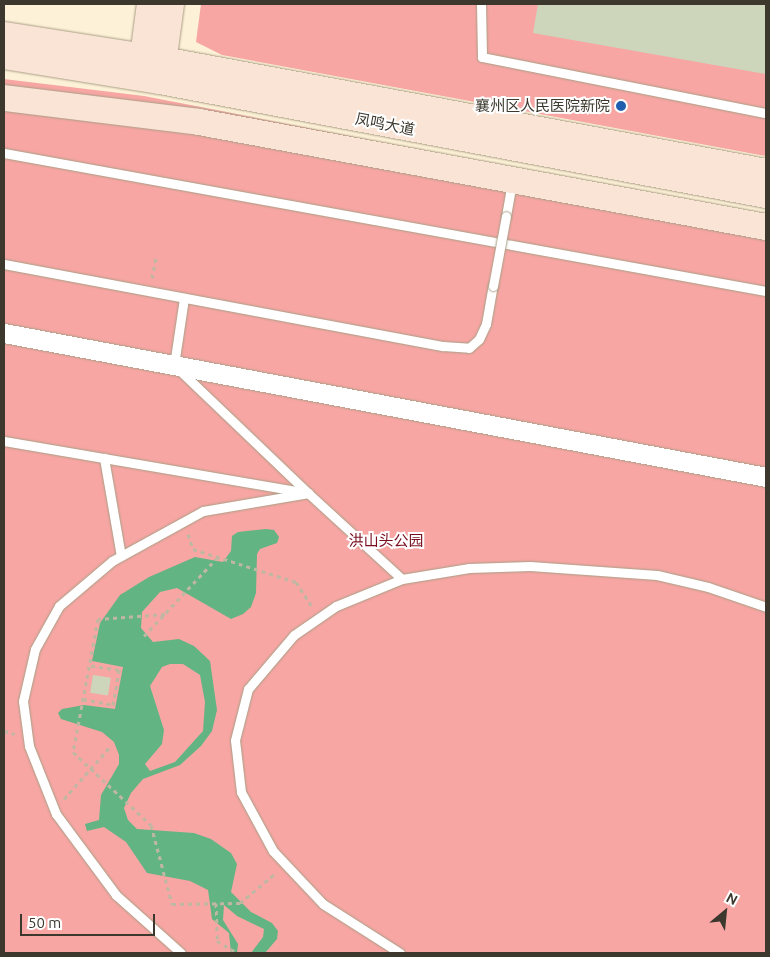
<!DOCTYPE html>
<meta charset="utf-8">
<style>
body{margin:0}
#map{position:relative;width:770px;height:957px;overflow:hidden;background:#fdf2d7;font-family:Ubuntu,"Noto Sans SC",sans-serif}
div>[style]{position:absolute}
.green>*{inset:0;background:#f7a6a4}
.water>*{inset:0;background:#63b483}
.building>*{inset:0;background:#cdd6bb;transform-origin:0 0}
.path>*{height:3px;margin-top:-1.5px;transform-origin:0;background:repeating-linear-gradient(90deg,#bfb7a1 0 4px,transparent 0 8px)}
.roads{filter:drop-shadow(0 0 1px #aa9f86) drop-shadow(0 0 1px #aa9f86)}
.lane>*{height:9px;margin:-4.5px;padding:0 4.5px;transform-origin:4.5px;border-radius:4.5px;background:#fff}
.street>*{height:19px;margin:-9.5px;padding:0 9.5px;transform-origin:9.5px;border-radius:9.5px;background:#fff}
.secondary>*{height:26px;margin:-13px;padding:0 13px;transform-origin:13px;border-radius:13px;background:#fae4d6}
.bridges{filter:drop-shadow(0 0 1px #aa9f86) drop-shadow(0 0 1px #aa9f86)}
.lane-bridge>*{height:9px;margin:-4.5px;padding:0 4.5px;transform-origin:4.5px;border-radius:4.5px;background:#fff}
.dots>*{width:14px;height:14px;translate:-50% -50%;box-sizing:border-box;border:2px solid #fff;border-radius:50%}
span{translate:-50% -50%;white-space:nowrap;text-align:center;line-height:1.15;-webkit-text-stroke:4px #fff;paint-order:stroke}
.poi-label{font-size:15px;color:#3c382e}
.right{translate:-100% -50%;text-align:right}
.street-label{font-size:15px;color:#3c382e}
.park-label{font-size:15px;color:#780f1e}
.frame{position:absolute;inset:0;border:5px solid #3c382e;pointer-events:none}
.north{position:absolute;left:700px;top:887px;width:50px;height:50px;-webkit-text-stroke:4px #fff;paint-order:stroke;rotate:28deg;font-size:14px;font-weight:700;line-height:20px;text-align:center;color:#3c382e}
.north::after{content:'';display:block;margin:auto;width:18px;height:22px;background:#3c382e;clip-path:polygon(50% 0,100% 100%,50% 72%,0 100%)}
.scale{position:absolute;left:20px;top:914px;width:135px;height:22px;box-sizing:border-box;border:2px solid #3c382e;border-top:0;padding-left:6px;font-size:15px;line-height:18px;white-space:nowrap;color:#3c382e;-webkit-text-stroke:4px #fff;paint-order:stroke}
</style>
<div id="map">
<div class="green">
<div style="clip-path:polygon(201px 4px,766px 4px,766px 156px,222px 55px,196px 42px)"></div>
<div style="clip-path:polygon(4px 79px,144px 96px,766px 217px,766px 953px,4px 953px)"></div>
</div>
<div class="water">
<div style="clip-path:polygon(evenodd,266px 529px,274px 530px,279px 537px,277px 543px,260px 549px,257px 554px,256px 593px,251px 607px,243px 614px,231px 619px,177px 588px,160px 592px,142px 612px,141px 628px,153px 642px,179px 639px,194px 646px,210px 661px,217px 710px,212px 731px,201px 746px,180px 765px,143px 779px,131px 793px,124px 808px,128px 820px,137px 829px,194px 833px,211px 839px,231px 853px,237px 864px,231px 892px,251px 912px,272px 923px,278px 931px,277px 939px,265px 953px,251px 953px,263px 937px,264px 929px,237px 916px,224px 905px,223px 920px,238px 944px,237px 953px,231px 953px,229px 933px,212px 919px,208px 890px,190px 881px,147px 873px,126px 842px,104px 827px,87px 831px,85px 824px,99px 820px,101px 795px,119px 764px,119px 755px,114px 742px,102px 732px,61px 719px,58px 713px,62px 709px,84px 705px,115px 709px,123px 667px,92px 661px,100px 623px,120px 595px,149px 577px,195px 557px,223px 562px,231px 551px,232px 536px,238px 532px,266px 529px,170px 664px,183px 664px,200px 675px,205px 702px,203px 731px,175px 762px,150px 771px,145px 764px,162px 744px,164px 730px,150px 686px,162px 667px,170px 664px)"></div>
</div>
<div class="building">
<div style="clip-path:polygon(538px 4px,766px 4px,766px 74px,533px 33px)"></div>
<div style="left:93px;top:675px;width:18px;height:18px;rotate:9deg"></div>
</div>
<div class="path">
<div style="left:152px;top:278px;width:21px;rotate:-79deg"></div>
<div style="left:188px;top:534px;width:16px;rotate:72deg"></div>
<div style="left:193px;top:549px;width:108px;rotate:17.8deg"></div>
<div style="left:296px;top:582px;width:30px;rotate:57deg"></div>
<div style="left:165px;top:614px;width:67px;rotate:175.7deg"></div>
<div style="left:98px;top:619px;width:135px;rotate:100.6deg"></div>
<div style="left:73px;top:752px;width:107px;rotate:43.1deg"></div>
<div style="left:151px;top:825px;width:82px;rotate:75.1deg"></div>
<div style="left:172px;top:904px;width:68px;rotate:-0.8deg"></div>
<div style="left:240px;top:903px;width:48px;rotate:-40deg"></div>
<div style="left:144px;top:636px;width:108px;rotate:-46.9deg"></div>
<div style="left:83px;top:699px;width:31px;rotate:11deg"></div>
<div style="left:113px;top:705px;width:36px;rotate:-80deg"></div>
<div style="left:119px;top:670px;width:30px;rotate:-171deg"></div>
<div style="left:4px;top:731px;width:11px;rotate:15deg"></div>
<div style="left:64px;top:799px;width:69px;rotate:-48.5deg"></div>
<div style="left:216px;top:903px;width:38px;rotate:88deg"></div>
<div style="left:217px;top:941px;width:24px;rotate:30deg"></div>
</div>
<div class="roads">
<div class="lane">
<div style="left:481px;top:4px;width:53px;rotate:88.9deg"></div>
<div style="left:482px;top:57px;width:289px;rotate:11.2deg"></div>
<div style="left:4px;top:153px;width:774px;rotate:10.27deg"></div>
<div style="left:506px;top:216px;width:35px;rotate:-80deg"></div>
<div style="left:4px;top:264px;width:447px;rotate:10.6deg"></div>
<div style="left:443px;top:346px;width:26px;rotate:4deg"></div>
<div style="left:469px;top:348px;width:13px;rotate:-42deg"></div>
<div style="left:479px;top:339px;width:17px;rotate:-65deg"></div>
<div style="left:486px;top:324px;width:39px;rotate:-80deg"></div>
<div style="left:4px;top:441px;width:308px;rotate:9.7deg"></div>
<div style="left:308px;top:493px;width:185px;rotate:-136.3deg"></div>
<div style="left:174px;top:365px;width:68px;rotate:-81.5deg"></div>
<div style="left:104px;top:458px;width:99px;rotate:80.2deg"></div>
<div style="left:181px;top:953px;width:87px;rotate:-138.3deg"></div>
<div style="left:116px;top:895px;width:101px;rotate:-126.5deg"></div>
<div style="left:56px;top:814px;width:73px;rotate:-111.7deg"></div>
<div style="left:29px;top:746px;width:45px;rotate:-97.6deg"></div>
<div style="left:23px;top:701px;width:53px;rotate:-77deg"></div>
<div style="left:35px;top:649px;width:49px;rotate:-60.8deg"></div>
<div style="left:59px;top:606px;width:70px;rotate:-40.3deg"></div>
<div style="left:112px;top:561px;width:104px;rotate:-28.8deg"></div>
<div style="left:203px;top:511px;width:107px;rotate:-9.7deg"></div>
<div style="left:308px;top:493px;width:127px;rotate:42.5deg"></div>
<div style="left:400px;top:953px;width:91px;rotate:-147.5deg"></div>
<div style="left:323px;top:904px;width:73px;rotate:-133.3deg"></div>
<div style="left:273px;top:851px;width:67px;rotate:-118.5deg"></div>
<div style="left:241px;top:792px;width:52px;rotate:-96.6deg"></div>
<div style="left:235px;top:740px;width:53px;rotate:-75.7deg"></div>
<div style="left:248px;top:689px;width:71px;rotate:-49.6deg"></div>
<div style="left:294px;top:635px;width:51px;rotate:-34.6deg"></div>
<div style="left:336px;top:606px;width:71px;rotate:-22.2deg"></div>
<div style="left:402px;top:579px;width:68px;rotate:-9.3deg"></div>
<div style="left:469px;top:568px;width:61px;rotate:-1.9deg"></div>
<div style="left:530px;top:566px;width:127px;rotate:4.1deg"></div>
<div style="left:657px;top:575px;width:52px;rotate:13.2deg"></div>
<div style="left:708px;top:587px;width:61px;rotate:19deg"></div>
</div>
<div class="street">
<div style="left:4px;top:333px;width:775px;rotate:10.7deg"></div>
</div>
<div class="secondary">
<div style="left:4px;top:35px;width:161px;rotate:8.9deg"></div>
<div style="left:163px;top:60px;width:613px;rotate:10.52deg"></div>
<div style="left:4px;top:56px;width:158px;rotate:9.1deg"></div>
<div style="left:160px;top:81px;width:617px;rotate:10.65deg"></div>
<div style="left:141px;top:72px;width:69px;rotate:-82.5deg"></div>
<div style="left:161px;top:78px;width:75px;rotate:-82.3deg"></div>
<div style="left:4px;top:98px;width:196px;rotate:7deg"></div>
<div style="left:199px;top:122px;width:577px;rotate:10.49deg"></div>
</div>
</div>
<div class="bridges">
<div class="lane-bridge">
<div style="left:493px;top:286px;width:71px;rotate:-79.5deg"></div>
</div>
</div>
<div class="dots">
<div style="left:621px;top:106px;background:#205eaf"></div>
</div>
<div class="poi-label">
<span class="right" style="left:610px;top:106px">襄州区人民医院新院</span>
</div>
<div class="street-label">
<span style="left:385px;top:124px;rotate:11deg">凤鸣大道</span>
</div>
<div class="park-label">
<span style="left:386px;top:541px">洪山头公园</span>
</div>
<div class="frame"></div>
<div class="north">N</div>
<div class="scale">50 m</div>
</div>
